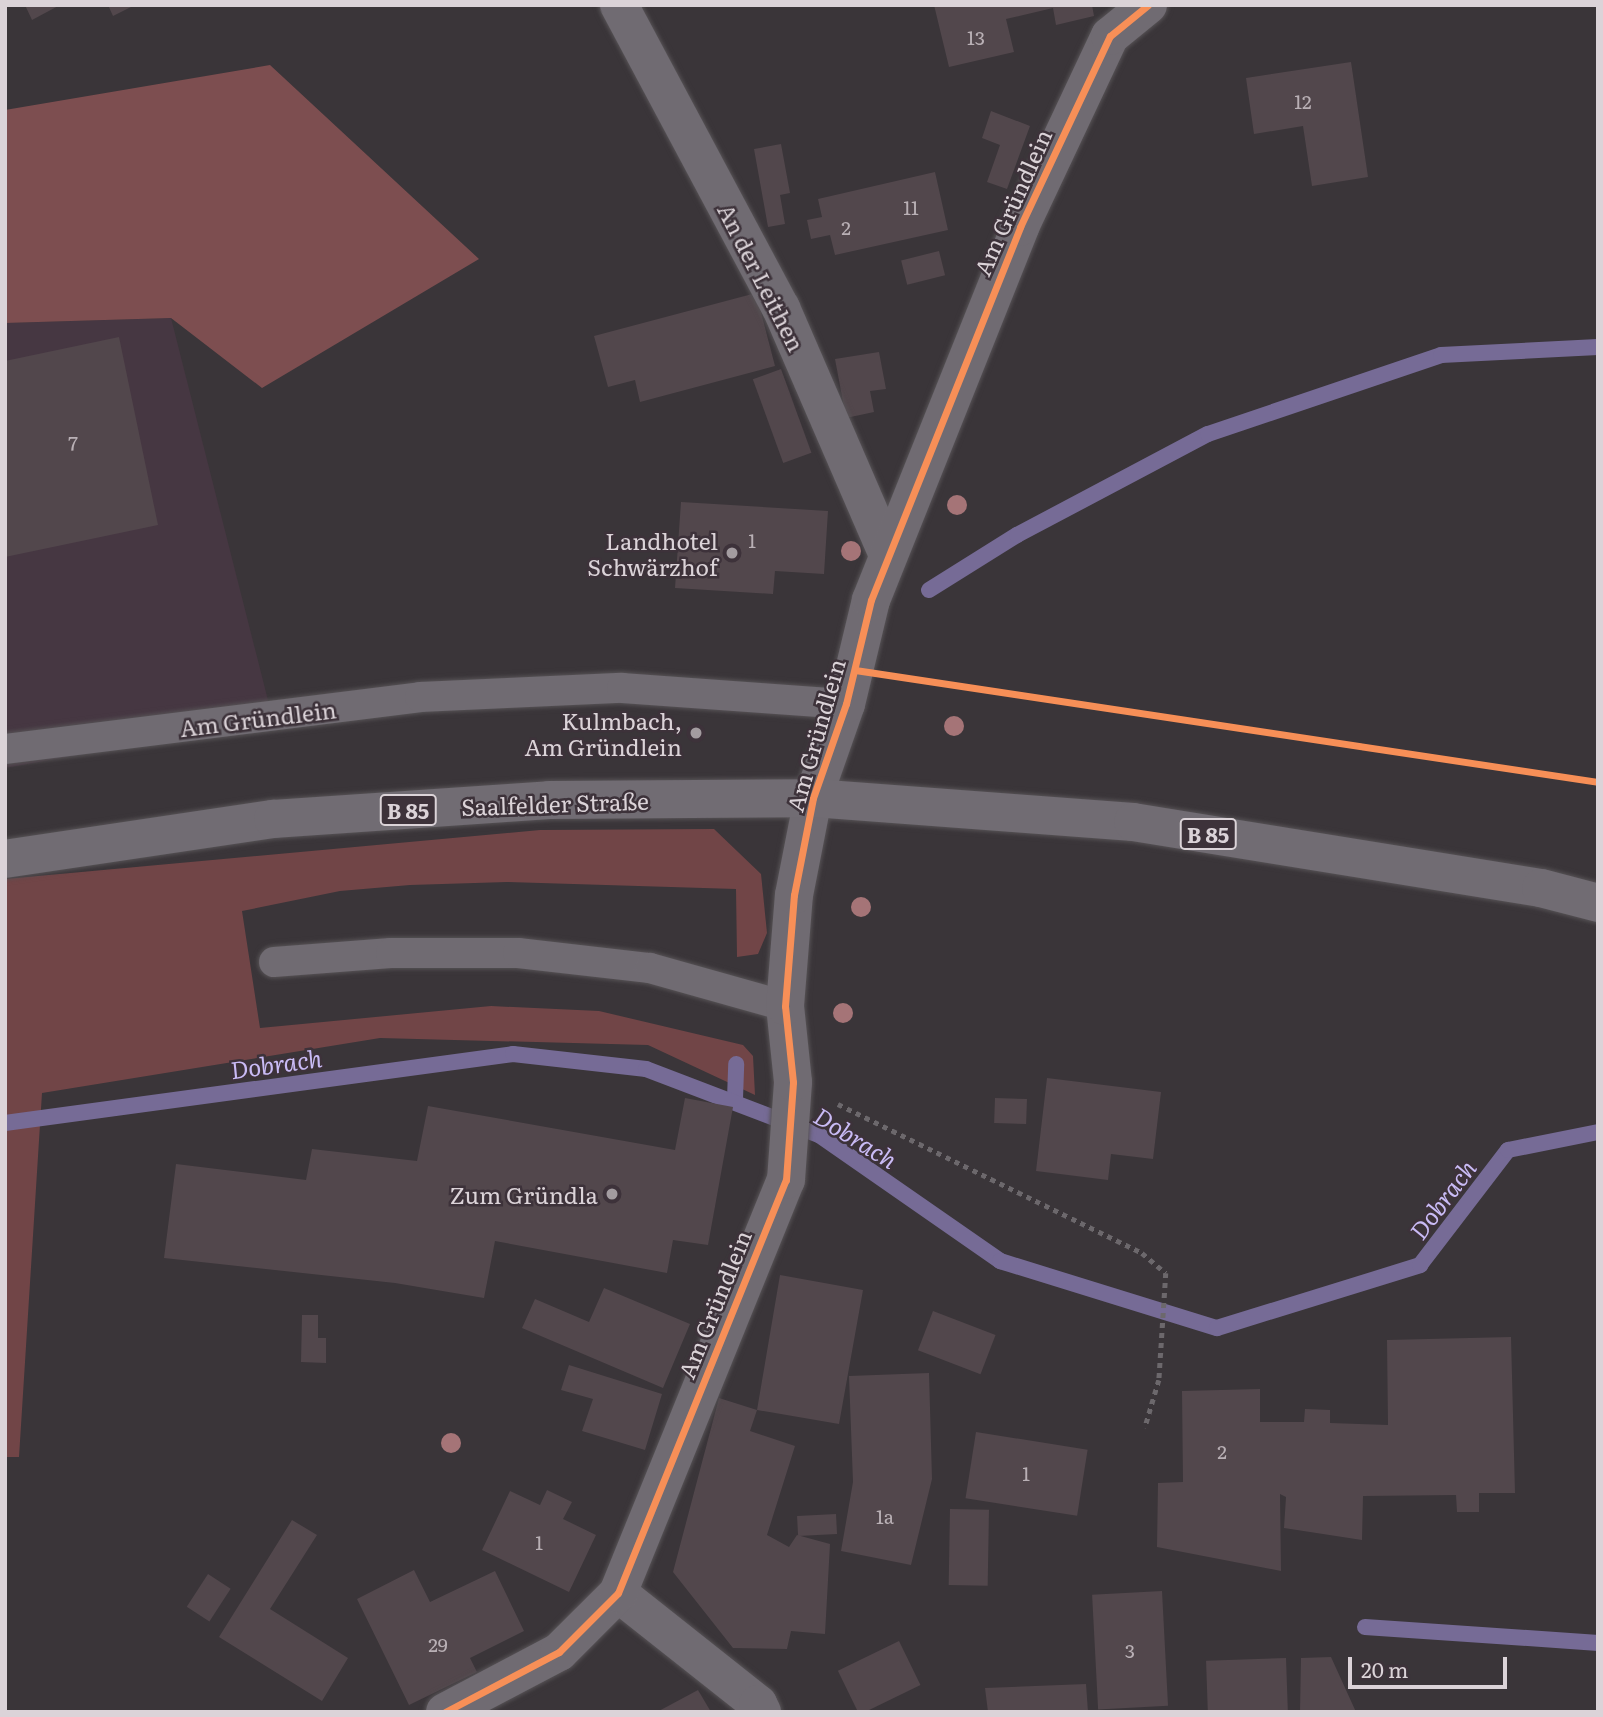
<!DOCTYPE html>
<meta charset="utf-8">
<style>
body{margin:0}
#map{position:relative;width:1603px;height:1717px;overflow:hidden;background:#3a3539;font-family:Literata,serif}
div>[style]{position:absolute}
.built>*{inset:0;background:#463742}
.green>*{inset:0;background:#714547}
.forest>*{inset:0;background:#7d4e50}
.stream>*{height:16px;margin:-8px;padding:0 8px;transform-origin:8px;border-radius:8px;background:#766b96}
.building>*{inset:0;background:#52474c;transform-origin:0 0}
.path>*{height:4.5px;margin-top:-2.25px;transform-origin:0;background:repeating-linear-gradient(90deg,#6c686c 0 5px,transparent 0 10px)}
.roads{filter:drop-shadow(0 0 2px #565255) drop-shadow(0 0 2px #565255)}
.lane>*{height:30px;margin:-15px;padding:0 15px;transform-origin:15px;border-radius:15px;background:#706b72}
.street>*{height:38px;margin:-19px;padding:0 19px;transform-origin:19px;border-radius:19px;background:#706b72}
.primary>*{height:38px;margin:-19px;padding:0 19px;transform-origin:19px;border-radius:19px;background:#716c73}
.cycleway>*{height:7px;margin:-3.5px;padding:0 3.5px;transform-origin:3.5px;border-radius:3.5px;background:#f78f57}
.trees>*{width:20px;height:20px;margin:-10px;border-radius:50%;background:#a57477}
.dots>*{width:19px;height:19px;translate:-50% -50%;box-sizing:border-box;border:4px solid #3d323a;border-radius:50%}
span{translate:-50% -50%;white-space:nowrap;text-align:center;line-height:1.15;-webkit-text-stroke:5px #3d323a;paint-order:stroke}
.number-label{font-size:19px;color:#b9b0b5}
.number-label span{-webkit-text-stroke-width:0}
.shield-label span{padding:2px 5px;background:#3d323a;border:2px solid;border-radius:5px;-webkit-text-stroke-width:0}
.shield-label{font-size:21px;color:#dbd3d8;font-weight:700}
.street-label{font-size:23px;color:#dbd3d8}
.poi-label{font-size:23px;color:#dbd3d8}
.right{translate:-100% -50%;text-align:right}
.water-label{font-size:24px;color:#c9bbf5;font-style:italic}
.frame{position:absolute;inset:0;border:7px solid #dbd3d8;pointer-events:none}
.scale{position:absolute;left:1348px;top:1657px;width:159px;height:32px;box-sizing:border-box;border:4px solid #dbd3d8;border-top:0;padding-left:9px;font-size:21px;line-height:24px;white-space:nowrap;color:#dbd3d8;-webkit-text-stroke:5px #3d323a;paint-order:stroke}
</style>
<div id="map">
<div class="built">
<div style="clip-path:polygon(171px 318px,273px 720px,5px 768px,5px 323px)"></div>
</div>
<div class="green">
<div style="clip-path:polygon(714px 829px,761px 874px,767px 933px,758px 954px,737px 957px,736px 889px,507px 882px,410px 885px,340px 891px,242px 911px,260px 1028px,491px 1006px,599px 1011px,743px 1045px,753px 1056px,755px 1095px,648px 1045px,380px 1038px,42px 1093px,19px 1457px,5px 1457px,5px 879px,540px 830px)"></div>
</div>
<div class="forest">
<div style="clip-path:polygon(270px 65px,479px 259px,262px 388px,171px 318px,5px 323px,5px 110px)"></div>
</div>
<div class="stream">
<div style="left:929px;top:590px;width:104px;rotate:-32deg"></div>
<div style="left:1017px;top:535px;width:216px;rotate:-27.9deg"></div>
<div style="left:1208px;top:434px;width:246px;rotate:-18.7deg"></div>
<div style="left:1441px;top:355px;width:157px;rotate:-2.9deg"></div>
<div style="left:735px;top:1099px;width:35px;rotate:-88deg"></div>
<div style="left:5px;top:1123px;width:513px;rotate:-7.73deg"></div>
<div style="left:513px;top:1054px;width:134px;rotate:6.4deg"></div>
<div style="left:646px;top:1069px;width:185px;rotate:20.9deg"></div>
<div style="left:819px;top:1135px;width:221px;rotate:34.8deg"></div>
<div style="left:1000px;top:1261px;width:227px;rotate:17.2deg"></div>
<div style="left:1217px;top:1328px;width:213px;rotate:-17.2deg"></div>
<div style="left:1420px;top:1265px;width:145px;rotate:-52.6deg"></div>
<div style="left:1508px;top:1150px;width:92px;rotate:-11.3deg"></div>
<div style="left:1365px;top:1627px;width:234px;rotate:3.9deg"></div>
</div>
<div class="building">
<div style="clip-path:polygon(25px 5px,60px 5px,32px 20px)"></div>
<div style="clip-path:polygon(108px 5px,135px 5px,113px 16px)"></div>
<div style="clip-path:polygon(934px 5px,1092px 5px,1094px 16px,1056px 25px,1053px 8px,1006px 19px,1014px 52px,949px 67px)"></div>
<div style="clip-path:polygon(1351px 62px,1368px 177px,1312px 186px,1303px 126px,1254px 134px,1246px 78px)"></div>
<div style="clip-path:polygon(991px 111px,1030px 126px,1007px 189px,987px 182px,1000px 145px,982px 138px)"></div>
<div style="clip-path:polygon(781px 144px,790px 193px,780px 195px,785px 224px,768px 227px,754px 149px)"></div>
<div style="clip-path:polygon(935px 172px,948px 230px,835px 255px,830px 235px,811px 239px,807px 220px,822px 217px,818px 199px)"></div>
<div style="left:939px;top:251px;width:25px;height:39px;rotate:76deg"></div>
<div style="clip-path:polygon(756px 293px,775px 366px,640px 402px,635px 380px,608px 387px,594px 336px)"></div>
<div style="clip-path:polygon(119px 337px,158px 525px,5px 557px,5px 361px)"></div>
<div style="clip-path:polygon(879px 352px,886px 389px,870px 391px,874px 412px,846px 418px,835px 359px)"></div>
<div style="left:781px;top:369px;width:89px;height:30px;rotate:70deg"></div>
<div style="clip-path:polygon(681px 502px,828px 511px,824px 574px,775px 571px,773px 594px,675px 588px)"></div>
<div style="clip-path:polygon(1047px 1078px,1161px 1092px,1153px 1159px,1111px 1154px,1108px 1180px,1036px 1171px)"></div>
<div style="clip-path:polygon(685px 1098px,733px 1107px,708px 1245px,673px 1240px,667px 1273px,495px 1241px,484px 1298px,395px 1283px,164px 1258px,176px 1164px,306px 1180px,312px 1149px,417px 1161px,428px 1106px,675px 1150px)"></div>
<div style="left:995px;top:1098px;width:32px;height:25px;rotate:2deg"></div>
<div style="clip-path:polygon(780px 1275px,863px 1290px,839px 1424px,757px 1410px,750px 1431px,795px 1446px,767px 1535px,789px 1547px,797px 1535px,830px 1544px,825px 1634px,791px 1631px,787px 1649px,733px 1648px,673px 1572px,719px 1398px,757px 1410px)"></div>
<div style="clip-path:polygon(604px 1288px,690px 1324px,663px 1388px,522px 1328px,535px 1299px,589px 1322px)"></div>
<div style="left:933px;top:1311px;width:67px;height:42px;rotate:21deg"></div>
<div style="clip-path:polygon(302px 1315px,318px 1315px,318px 1338px,326px 1338px,326px 1363px,301px 1362px)"></div>
<div style="clip-path:polygon(1511px 1337px,1515px 1493px,1479px 1493px,1479px 1512px,1457px 1512px,1456px 1495px,1363px 1496px,1362px 1540px,1284px 1528px,1286px 1497px,1280px 1494px,1281px 1571px,1157px 1547px,1158px 1483px,1183px 1482px,1182px 1391px,1260px 1389px,1260px 1422px,1304px 1422px,1305px 1409px,1330px 1410px,1330px 1423px,1388px 1425px,1387px 1340px)"></div>
<div style="clip-path:polygon(569px 1365px,662px 1394px,645px 1450px,582px 1431px,593px 1399px,561px 1390px)"></div>
<div style="clip-path:polygon(929px 1373px,932px 1479px,911px 1565px,841px 1551px,853px 1482px,849px 1376px)"></div>
<div style="left:976px;top:1432px;width:113px;height:67px;rotate:9deg"></div>
<div style="clip-path:polygon(547px 1490px,572px 1502px,563px 1519px,596px 1535px,569px 1592px,482px 1550px,510px 1491px,540px 1505px)"></div>
<div style="left:950px;top:1509px;width:39px;height:76px;rotate:1deg"></div>
<div style="left:836px;top:1514px;width:20px;height:39px;rotate:87deg"></div>
<div style="clip-path:polygon(292px 1520px,317px 1535px,270px 1609px,348px 1658px,322px 1701px,219px 1637px)"></div>
<div style="clip-path:polygon(414px 1570px,430px 1602px,495px 1571px,524px 1631px,470px 1658px,477px 1672px,409px 1705px,357px 1599px)"></div>
<div style="left:208px;top:1574px;width:27px;height:39px;rotate:33deg"></div>
<div style="left:1162px;top:1591px;width:115px;height:70px;rotate:87deg"></div>
<div style="left:899px;top:1641px;width:49px;height:68px;rotate:64deg"></div>
<div style="clip-path:polygon(1331px 1657px,1356px 1712px,1300px 1712px,1301px 1658px)"></div>
<div style="left:1286px;top:1658px;width:54px;height:80px;rotate:88deg"></div>
<div style="clip-path:polygon(1086px 1684px,1088px 1712px,988px 1712px,985px 1688px)"></div>
<div style="clip-path:polygon(698px 1690px,711px 1712px,657px 1712px)"></div>
</div>
<div class="path">
<div style="left:838px;top:1104px;width:339px;rotate:26.1deg"></div>
<div style="left:1142px;top:1253px;width:31px;rotate:40deg"></div>
<div style="left:1166px;top:1273px;width:107px;rotate:93.7deg"></div>
<div style="left:1159px;top:1380px;width:50px;rotate:106.3deg"></div>
</div>
<div class="roads">
<div class="lane">
<div style="left:5px;top:749px;width:418px;rotate:-7.1deg"></div>
<div style="left:420px;top:697px;width:202px;rotate:-2.6deg"></div>
<div style="left:622px;top:688px;width:225px;rotate:4.1deg"></div>
<div style="left:274px;top:962px;width:117px;rotate:-4.4deg"></div>
<div style="left:391px;top:953px;width:127px"></div>
<div style="left:518px;top:953px;width:133px;rotate:6.5deg"></div>
<div style="left:650px;top:968px;width:140px;rotate:15.7deg"></div>
</div>
<div class="street">
<div style="left:619px;top:5px;width:344px;rotate:61.9deg"></div>
<div style="left:781px;top:308px;width:269px;rotate:66.6deg"></div>
<div style="left:618px;top:1593px;width:179px;rotate:38.4deg"></div>
<div style="left:758px;top:1704px;width:9px;rotate:63deg"></div>
<div style="left:445px;top:1712px;width:129px;rotate:-27.8deg"></div>
<div style="left:559px;top:1652px;width:83px;rotate:-45deg"></div>
<div style="left:618px;top:1593px;width:446px;rotate:-67.9deg"></div>
<div style="left:786px;top:1180px;width:98px;rotate:-85.9deg"></div>
<div style="left:793px;top:1082px;width:76px;rotate:-96deg"></div>
<div style="left:785px;top:1006px;width:111px;rotate:-85.4deg"></div>
<div style="left:794px;top:895px;width:99px;rotate:-78.9deg"></div>
<div style="left:813px;top:798px;width:100px;rotate:-70.7deg"></div>
<div style="left:846px;top:704px;width:107px;rotate:-76.5deg"></div>
<div style="left:871px;top:600px;width:402px;rotate:-68.2deg"></div>
<div style="left:1020px;top:227px;width:211px;rotate:-64.8deg"></div>
<div style="left:1110px;top:36px;width:49px;rotate:-39.2deg"></div>
</div>
<div class="primary">
<div style="left:5px;top:859px;width:271px;rotate:-8.5deg"></div>
<div style="left:273px;top:819px;width:277px;rotate:-3.9deg"></div>
<div style="left:549px;top:800px;width:264px;rotate:-0.4deg"></div>
<div style="left:813px;top:798px;width:321px;rotate:4.3deg"></div>
<div style="left:1133px;top:822px;width:413px;rotate:9.2deg"></div>
<div style="left:1541px;top:888px;width:59px;rotate:14.7deg"></div>
</div>
</div>
<div class="cycleway">
<div style="left:855px;top:670px;width:751px;rotate:8.57deg"></div>
<div style="left:445px;top:1712px;width:129px;rotate:-27.8deg"></div>
<div style="left:559px;top:1652px;width:83px;rotate:-45deg"></div>
<div style="left:618px;top:1593px;width:446px;rotate:-67.9deg"></div>
<div style="left:786px;top:1180px;width:98px;rotate:-85.9deg"></div>
<div style="left:793px;top:1082px;width:76px;rotate:-96deg"></div>
<div style="left:785px;top:1006px;width:111px;rotate:-85.4deg"></div>
<div style="left:794px;top:895px;width:99px;rotate:-78.9deg"></div>
<div style="left:813px;top:798px;width:100px;rotate:-70.7deg"></div>
<div style="left:846px;top:704px;width:107px;rotate:-76.5deg"></div>
<div style="left:871px;top:600px;width:402px;rotate:-68.2deg"></div>
<div style="left:1020px;top:227px;width:211px;rotate:-64.8deg"></div>
<div style="left:1110px;top:36px;width:49px;rotate:-39.2deg"></div>
</div>
<div class="trees">
<div style="left:957px;top:505px"></div>
<div style="left:851px;top:551px"></div>
<div style="left:954px;top:726px"></div>
<div style="left:861px;top:907px"></div>
<div style="left:843px;top:1013px"></div>
<div style="left:451px;top:1443px"></div>
</div>
<div class="dots">
<div style="left:732px;top:553px;background:#a39ca0"></div>
<div style="left:696px;top:733px;background:#a39ca0"></div>
<div style="left:612px;top:1194px;background:#a39ca0"></div>
</div>
<div class="number-label">
<span style="left:976px;top:38px">13</span>
<span style="left:1303px;top:102px">12</span>
<span style="left:911px;top:208px">11</span>
<span style="left:846px;top:228px">2</span>
<span style="left:73px;top:443px">7</span>
<span style="left:752px;top:541px">1</span>
<span style="left:1222px;top:1452px">2</span>
<span style="left:1026px;top:1474px">1</span>
<span style="left:885px;top:1517px">1a</span>
<span style="left:539px;top:1543px">1</span>
<span style="left:438px;top:1645px">29</span>
<span style="left:1130px;top:1651px">3</span>
</div>
<div class="shield-label">
<span style="left:408px;top:810px">B 85</span>
<span style="left:1208px;top:834px">B 85</span>
</div>
<div class="street-label">
<span style="left:1012px;top:202px;rotate:-66deg">Am Gründlein</span>
<span style="left:762px;top:277px;rotate:63deg">An der Leithen</span>
<span style="left:258px;top:718px;rotate:-7deg">Am Gründlein</span>
<span style="left:815px;top:735px;rotate:-74deg">Am Gründlein</span>
<span style="left:555px;top:803px;rotate:-2deg">Saalfelder Straße</span>
<span style="left:714px;top:1304px;rotate:-68deg">Am Gründlein</span>
</div>
<div class="poi-label">
<span class="right" style="left:718px;top:553px">Landhotel<br>Schwärzhof</span>
<span class="right" style="left:682px;top:733px">Kulmbach,<br>Am Gründlein</span>
<span class="right" style="left:598px;top:1194px">Zum Gründla</span>
</div>
<div class="water-label">
<span style="left:276px;top:1063px;rotate:-8deg">Dobrach</span>
<span style="left:856px;top:1137px;rotate:32deg">Dobrach</span>
<span style="left:1442px;top:1199px;rotate:-53deg">Dobrach</span>
</div>
<div class="frame"></div>
<div class="scale">20 m</div>
</div>
